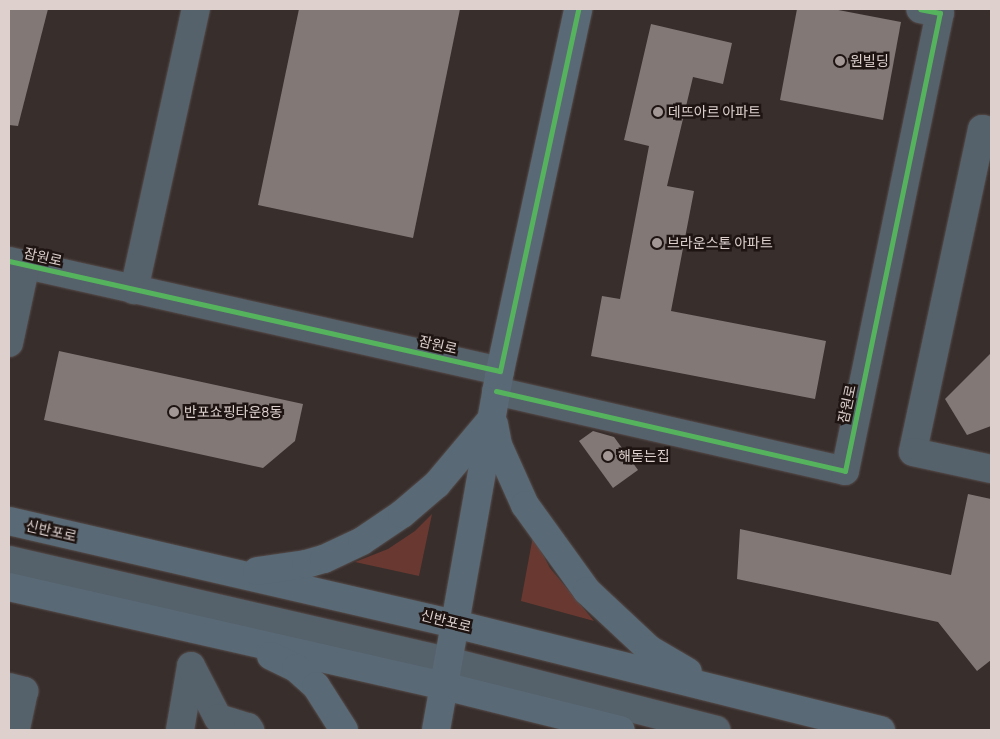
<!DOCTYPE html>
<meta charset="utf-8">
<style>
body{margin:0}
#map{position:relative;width:1000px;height:739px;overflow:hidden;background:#382e2c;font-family:Manrope,"Noto Sans KR",sans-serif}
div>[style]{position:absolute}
.green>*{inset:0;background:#693931}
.building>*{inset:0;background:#827977}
.roads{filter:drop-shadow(0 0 1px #554c4a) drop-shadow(0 0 1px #554c4a)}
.minor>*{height:28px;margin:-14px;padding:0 14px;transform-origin:14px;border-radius:14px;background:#55616b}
.major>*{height:28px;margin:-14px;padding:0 14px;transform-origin:14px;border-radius:14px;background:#596975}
.cycleway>*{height:5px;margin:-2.5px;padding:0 2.5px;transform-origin:2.5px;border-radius:2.5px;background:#56b35d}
.dots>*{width:14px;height:14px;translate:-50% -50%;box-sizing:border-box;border:2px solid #1e1513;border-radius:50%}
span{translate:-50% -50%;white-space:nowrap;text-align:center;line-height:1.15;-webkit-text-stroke:5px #1e1513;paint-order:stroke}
.poi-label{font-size:14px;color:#ddd0cd}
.left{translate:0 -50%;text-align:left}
.street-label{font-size:14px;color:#ddd0cd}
.frame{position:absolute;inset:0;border:10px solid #ddd0cd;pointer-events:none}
</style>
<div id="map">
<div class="green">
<div style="clip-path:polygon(432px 514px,419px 576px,355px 562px,388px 549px,415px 531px)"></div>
<div style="clip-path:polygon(533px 536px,550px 568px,594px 621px,521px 601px)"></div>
</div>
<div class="building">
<div style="clip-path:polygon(9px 9px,48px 9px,18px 126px,9px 125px)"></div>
<div style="clip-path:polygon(299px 9px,460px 9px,413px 238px,258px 205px)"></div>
<div style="clip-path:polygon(797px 9px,833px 9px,901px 22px,883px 120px,780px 100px)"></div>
<div style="clip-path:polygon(651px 24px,732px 43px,723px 84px,693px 77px,667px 186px,694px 191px,671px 311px,826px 341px,815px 399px,591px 356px,602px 296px,620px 299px,649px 146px,624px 140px)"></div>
<div style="clip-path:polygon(59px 351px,303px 404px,295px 441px,263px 468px,44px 420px)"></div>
<div style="clip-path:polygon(991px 353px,991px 426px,967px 435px,945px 399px)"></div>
<div style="clip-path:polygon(593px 431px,614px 437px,638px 470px,613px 488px,579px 441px)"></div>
<div style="clip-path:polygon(968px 494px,991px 499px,991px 660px,977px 671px,938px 622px,737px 579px,740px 529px,951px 575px)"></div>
</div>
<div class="roads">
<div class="minor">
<div style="left:991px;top:131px;width:9px;rotate:-167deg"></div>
<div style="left:982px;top:129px;width:330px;rotate:102.1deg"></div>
<div style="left:913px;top:452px;width:80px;rotate:12.3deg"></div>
<div style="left:9px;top:261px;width:503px;rotate:12.63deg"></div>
<div style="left:134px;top:290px;width:288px;rotate:-77.6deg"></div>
<div style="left:9px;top:343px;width:81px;rotate:-77.9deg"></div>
<div style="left:496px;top:391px;width:358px;rotate:12.9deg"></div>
<div style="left:845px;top:471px;width:468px;rotate:-78.3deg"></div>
<div style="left:940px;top:13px;width:20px;rotate:-169deg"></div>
<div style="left:9px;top:560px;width:450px;rotate:13deg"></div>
<div style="left:448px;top:661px;width:277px;rotate:14.4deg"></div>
<div style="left:9px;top:687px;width:16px;rotate:15deg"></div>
<div style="left:24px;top:691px;width:40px;rotate:102deg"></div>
<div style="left:180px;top:730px;width:65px;rotate:-80.2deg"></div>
<div style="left:191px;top:666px;width:59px;rotate:62.6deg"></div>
<div style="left:218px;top:718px;width:31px;rotate:17deg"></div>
<div style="left:248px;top:727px;width:4px;rotate:56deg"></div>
</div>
<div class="major">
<div style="left:494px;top:424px;width:21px;rotate:79deg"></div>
<div style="left:498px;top:445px;width:66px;rotate:65.8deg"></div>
<div style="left:525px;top:505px;width:106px;rotate:54.2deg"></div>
<div style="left:587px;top:591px;width:85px;rotate:43.1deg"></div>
<div style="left:649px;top:649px;width:45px;rotate:30.5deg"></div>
<div style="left:9px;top:521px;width:458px;rotate:13deg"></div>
<div style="left:455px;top:624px;width:439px;rotate:14deg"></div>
<div style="left:257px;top:571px;width:49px;rotate:-8.1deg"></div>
<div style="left:306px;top:564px;width:19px;rotate:-16deg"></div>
<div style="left:324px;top:559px;width:42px;rotate:-25.3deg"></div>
<div style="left:362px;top:541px;width:48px;rotate:-34deg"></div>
<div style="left:402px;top:514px;width:46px;rotate:-40.6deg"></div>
<div style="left:437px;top:484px;width:82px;rotate:-49.9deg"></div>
<div style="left:9px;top:587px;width:446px;rotate:12.8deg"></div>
<div style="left:444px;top:686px;width:182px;rotate:14deg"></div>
<div style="left:271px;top:656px;width:28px;rotate:26deg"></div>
<div style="left:296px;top:668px;width:27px;rotate:42deg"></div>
<div style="left:316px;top:686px;width:52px;rotate:57.5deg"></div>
<div style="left:436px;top:730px;width:365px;rotate:-79.9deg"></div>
<div style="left:500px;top:371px;width:370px;rotate:-77.8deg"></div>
</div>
</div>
<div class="cycleway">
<div style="left:9px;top:261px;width:503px;rotate:12.63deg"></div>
<div style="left:500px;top:371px;width:370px;rotate:-77.8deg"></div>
<div style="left:496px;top:391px;width:358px;rotate:12.9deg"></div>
<div style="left:845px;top:471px;width:468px;rotate:-78.3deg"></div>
<div style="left:940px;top:13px;width:20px;rotate:-169deg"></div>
</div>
<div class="dots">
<div style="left:840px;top:61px;background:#a39795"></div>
<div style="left:658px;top:112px;background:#a39795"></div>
<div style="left:657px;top:243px;background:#a39795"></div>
<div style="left:174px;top:412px;background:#a39795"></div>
<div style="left:608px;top:456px;background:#a39795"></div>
</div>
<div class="poi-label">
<span class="left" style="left:850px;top:61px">원빌딩</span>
<span class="left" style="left:668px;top:112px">데뜨아르 아파트</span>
<span class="left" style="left:667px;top:243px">브라운스톤 아파트</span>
<span class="left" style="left:184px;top:412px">반포쇼핑타운8동</span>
<span class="left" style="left:618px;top:456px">해돋는집</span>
</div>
<div class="street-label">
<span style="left:43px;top:257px;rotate:13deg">잠원로</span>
<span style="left:438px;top:345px;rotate:13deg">잠원로</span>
<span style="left:847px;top:404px;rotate:-78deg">잠원로</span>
<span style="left:51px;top:531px;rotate:13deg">신반포로</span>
<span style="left:446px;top:621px;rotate:14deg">신반포로</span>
</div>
<div class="frame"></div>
</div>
